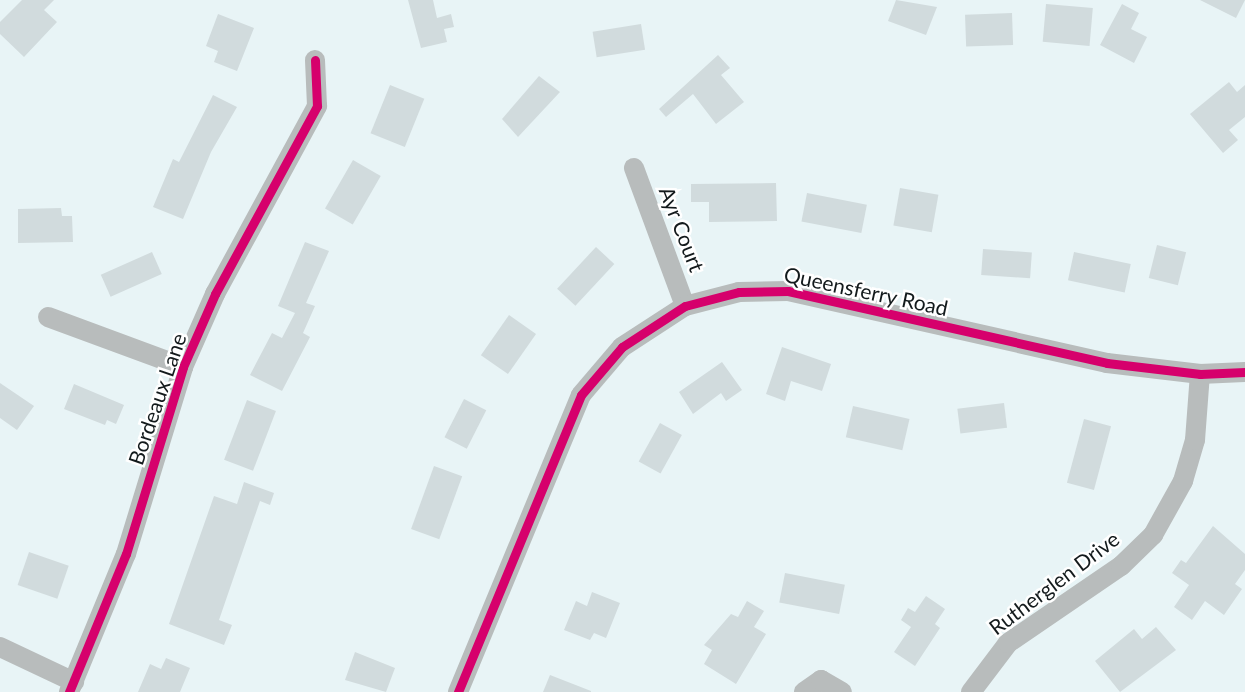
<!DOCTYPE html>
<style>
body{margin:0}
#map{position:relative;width:1245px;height:692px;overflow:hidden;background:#e8f4f6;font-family:Lato,sans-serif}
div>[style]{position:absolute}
.building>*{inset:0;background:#d1dbdd;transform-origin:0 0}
.minor>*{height:20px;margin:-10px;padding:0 10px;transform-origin:10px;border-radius:10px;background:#b8bcbc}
.cycleway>*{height:9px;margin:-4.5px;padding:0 4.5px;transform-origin:4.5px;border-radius:4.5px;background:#d6006c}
span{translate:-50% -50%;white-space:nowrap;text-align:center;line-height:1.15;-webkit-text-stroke:5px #fff;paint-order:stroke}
.street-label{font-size:21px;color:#131a1c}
</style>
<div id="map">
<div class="building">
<div style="clip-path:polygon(22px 0,54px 0,44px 10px,57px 22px,24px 57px,0 34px,0 22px)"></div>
<div style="clip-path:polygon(408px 0,433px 0,437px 18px,451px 14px,454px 27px,444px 29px,447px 42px,421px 48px)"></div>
<div style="clip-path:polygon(896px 0,937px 7px,926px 35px,888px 21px)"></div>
<div style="clip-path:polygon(1200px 0,1245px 0,1236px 18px)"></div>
<div style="left:1046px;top:4px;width:47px;height:38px;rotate:5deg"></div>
<div style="clip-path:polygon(1122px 4px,1139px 13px,1131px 29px,1147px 37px,1134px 63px,1100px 45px)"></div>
<div style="left:1012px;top:13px;width:32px;height:47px;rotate:88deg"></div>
<div style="clip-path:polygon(218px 14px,254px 28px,237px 71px,214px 62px,218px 51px,206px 46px)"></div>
<div style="left:641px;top:24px;width:26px;height:49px;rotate:81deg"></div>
<div style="clip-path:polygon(718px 55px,730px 68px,721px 75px,744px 102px,716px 124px,693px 94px,666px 117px,659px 109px)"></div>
<div style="clip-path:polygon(539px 76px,560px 92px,518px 137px,502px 119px)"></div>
<div style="clip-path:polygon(1229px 82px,1237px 92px,1245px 85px,1245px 117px,1229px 130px,1238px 140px,1223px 153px,1190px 114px)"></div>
<div style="left:390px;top:85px;width:37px;height:52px;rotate:22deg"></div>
<div style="clip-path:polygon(213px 95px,237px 107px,211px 152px,183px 219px,153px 207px,173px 159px,179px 162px)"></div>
<div style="left:353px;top:160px;width:32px;height:56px;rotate:30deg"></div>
<div style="clip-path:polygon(776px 183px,777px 221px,709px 222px,709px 202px,691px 202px,691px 184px)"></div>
<div style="left:900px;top:188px;width:39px;height:38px;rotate:10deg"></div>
<div style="left:807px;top:193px;width:61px;height:29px;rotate:11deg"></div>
<div style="clip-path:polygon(61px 208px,62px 216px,72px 216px,73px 242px,18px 243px,18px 209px)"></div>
<div style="clip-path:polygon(305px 242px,329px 251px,306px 303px,315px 306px,303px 333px,310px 337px,282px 391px,250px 375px,272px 333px,282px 338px,295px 313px,278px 306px)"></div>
<div style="left:1157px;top:245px;width:30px;height:34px;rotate:14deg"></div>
<div style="left:596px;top:247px;width:25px;height:57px;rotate:43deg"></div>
<div style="left:983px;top:249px;width:49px;height:26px;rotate:4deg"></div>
<div style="left:152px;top:252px;width:24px;height:56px;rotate:66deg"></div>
<div style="left:1074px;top:252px;width:58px;height:29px;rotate:12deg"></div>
<div style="left:509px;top:315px;width:33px;height:49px;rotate:35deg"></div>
<div style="clip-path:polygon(782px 347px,831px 364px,822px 391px,791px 381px,785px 401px,766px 394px)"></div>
<div style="clip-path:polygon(722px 362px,742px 390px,726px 401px,721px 393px,693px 414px,679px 392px)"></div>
<div style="clip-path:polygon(0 383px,34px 406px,17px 430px,0 418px)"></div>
<div style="clip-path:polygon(74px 384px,124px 405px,116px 424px,107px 420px,105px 425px,64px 409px)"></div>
<div style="left:464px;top:399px;width:25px;height:43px;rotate:27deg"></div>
<div style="left:247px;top:400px;width:31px;height:64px;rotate:21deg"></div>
<div style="left:1004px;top:403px;width:25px;height:47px;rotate:83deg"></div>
<div style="left:853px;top:406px;width:58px;height:32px;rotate:13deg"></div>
<div style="left:1084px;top:419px;width:28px;height:66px;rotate:15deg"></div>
<div style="left:660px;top:423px;width:25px;height:44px;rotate:29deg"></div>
<div style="left:434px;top:466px;width:30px;height:67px;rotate:20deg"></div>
<div style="clip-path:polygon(244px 482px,274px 493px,270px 505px,260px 501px,219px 620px,232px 625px,224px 645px,169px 624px,214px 496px,237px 504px)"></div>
<div style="clip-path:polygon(1213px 526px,1245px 554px,1245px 570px,1235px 584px,1242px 589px,1224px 615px,1205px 601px,1192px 620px,1174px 607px,1189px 585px,1172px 573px,1181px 560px,1186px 563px)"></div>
<div style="left:29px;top:552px;width:42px;height:35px;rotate:19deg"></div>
<div style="left:785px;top:573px;width:61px;height:30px;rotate:11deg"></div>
<div style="clip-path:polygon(592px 592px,620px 603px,606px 638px,594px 633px,590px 640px,564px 630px,576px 601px,587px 606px)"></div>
<div style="clip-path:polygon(926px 596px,945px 609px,935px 624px,940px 628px,915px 666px,894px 652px,911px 627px,901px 620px,908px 608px,915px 612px)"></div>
<div style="clip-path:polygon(747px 601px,764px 611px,754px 627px,766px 634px,736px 684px,704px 664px,712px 650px,704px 645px,731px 614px,738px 617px)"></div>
<div style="clip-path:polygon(1156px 627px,1176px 650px,1120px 692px,1095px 661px,1134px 629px,1142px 639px)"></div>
<div style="clip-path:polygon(355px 652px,395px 668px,386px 692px,345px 680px)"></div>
<div style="clip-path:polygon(166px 658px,190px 668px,180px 692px,138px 692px,150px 664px,161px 669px)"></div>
<div style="clip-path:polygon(550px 675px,591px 691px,591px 692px,543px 692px)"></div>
</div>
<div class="minor">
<div style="left:634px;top:168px;width:147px;rotate:69.7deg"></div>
<div style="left:48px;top:317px;width:144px;rotate:20.3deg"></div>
<div style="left:0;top:647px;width:82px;rotate:25.3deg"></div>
<div style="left:69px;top:692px;width:149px;rotate:-67.6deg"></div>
<div style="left:126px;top:554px;width:195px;rotate:-73deg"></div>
<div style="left:183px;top:367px;width:80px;rotate:-66.3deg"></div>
<div style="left:215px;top:294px;width:214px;rotate:-61.5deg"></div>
<div style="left:317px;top:106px;width:46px;rotate:-92.5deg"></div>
<div style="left:458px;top:692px;width:321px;rotate:-67.5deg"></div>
<div style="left:581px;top:395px;width:63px;rotate:-49.5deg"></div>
<div style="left:622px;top:347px;width:75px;rotate:-33.1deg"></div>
<div style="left:685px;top:306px;width:56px;rotate:-14.5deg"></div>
<div style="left:739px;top:292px;width:49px;rotate:-1.2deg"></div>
<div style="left:788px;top:291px;width:327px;rotate:12.7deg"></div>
<div style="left:1107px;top:363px;width:94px;rotate:6.7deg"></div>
<div style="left:1200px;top:374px;width:45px;rotate:-2.5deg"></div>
<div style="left:804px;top:692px;width:21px;rotate:-35deg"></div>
<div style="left:821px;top:680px;width:24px;rotate:30deg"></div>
<div style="left:971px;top:692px;width:61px;rotate:-52.9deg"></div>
<div style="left:1008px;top:643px;width:137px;rotate:-34.3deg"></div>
<div style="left:1121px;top:566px;width:45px;rotate:-44.1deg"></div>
<div style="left:1153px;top:535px;width:62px;rotate:-60.9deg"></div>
<div style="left:1183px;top:481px;width:43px;rotate:-73.7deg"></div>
<div style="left:1195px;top:440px;width:66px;rotate:-85.7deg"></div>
</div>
<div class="cycleway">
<div style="left:69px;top:692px;width:149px;rotate:-67.6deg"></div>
<div style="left:126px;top:554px;width:195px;rotate:-73deg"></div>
<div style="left:183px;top:367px;width:80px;rotate:-66.3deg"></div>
<div style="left:215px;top:294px;width:214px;rotate:-61.5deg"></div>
<div style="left:317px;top:106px;width:46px;rotate:-92.5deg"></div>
<div style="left:458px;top:692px;width:321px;rotate:-67.5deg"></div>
<div style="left:581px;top:395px;width:63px;rotate:-49.5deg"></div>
<div style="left:622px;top:347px;width:75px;rotate:-33.1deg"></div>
<div style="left:685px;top:306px;width:56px;rotate:-14.5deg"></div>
<div style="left:739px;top:292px;width:49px;rotate:-1.2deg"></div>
<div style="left:788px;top:291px;width:327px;rotate:12.7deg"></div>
<div style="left:1107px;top:363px;width:94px;rotate:6.7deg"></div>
<div style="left:1200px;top:374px;width:45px;rotate:-2.5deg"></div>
</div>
<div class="street-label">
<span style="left:682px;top:229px;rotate:69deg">Ayr Court</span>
<span style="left:866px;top:291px;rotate:12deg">Queensferry Road</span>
<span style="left:157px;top:399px;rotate:-71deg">Bordeaux Lane</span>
<span style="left:1054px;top:583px;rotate:-37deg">Rutherglen Drive</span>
</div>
</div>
